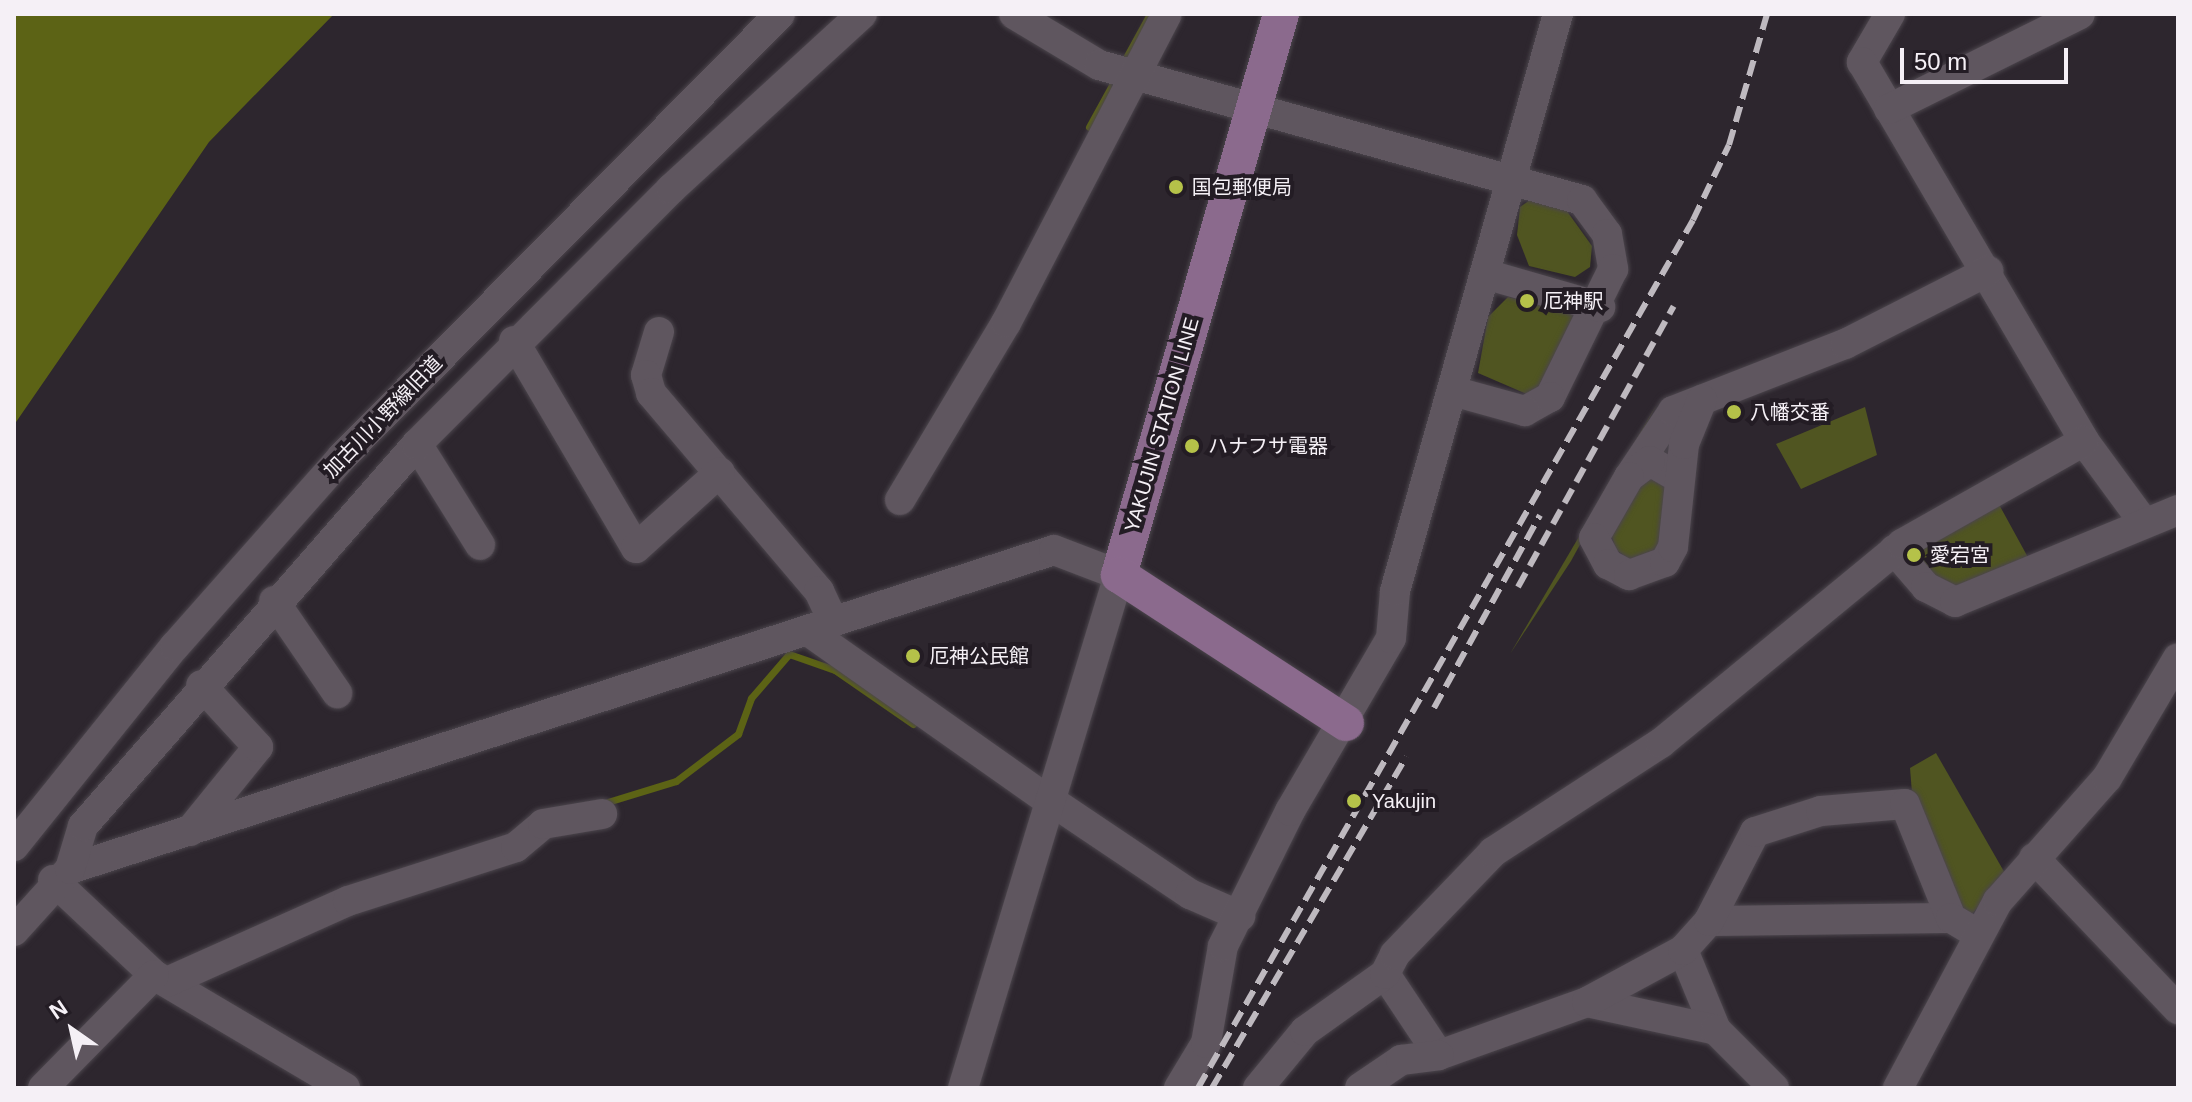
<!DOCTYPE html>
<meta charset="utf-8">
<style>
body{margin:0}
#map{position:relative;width:2192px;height:1102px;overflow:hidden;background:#2d262e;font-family:Arial,"Noto Sans JP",sans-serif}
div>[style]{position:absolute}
.green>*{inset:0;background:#505521}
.water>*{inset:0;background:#5c6315}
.stream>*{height:7px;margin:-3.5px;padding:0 3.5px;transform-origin:3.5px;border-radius:3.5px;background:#5c6315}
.roads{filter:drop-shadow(0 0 2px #4b454c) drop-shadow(0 0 2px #4b454c)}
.minor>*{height:30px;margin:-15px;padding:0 15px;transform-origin:15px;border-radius:15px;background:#5f565f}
.major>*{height:36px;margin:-18px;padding:0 18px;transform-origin:18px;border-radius:18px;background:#8b6a8d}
.rail>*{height:6px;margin-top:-3px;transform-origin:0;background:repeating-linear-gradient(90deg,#beb9bf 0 16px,transparent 0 24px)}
.dots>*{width:22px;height:22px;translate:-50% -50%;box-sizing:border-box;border:4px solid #231c24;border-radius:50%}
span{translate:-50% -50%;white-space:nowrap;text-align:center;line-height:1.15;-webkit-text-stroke:8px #231c24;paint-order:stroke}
.poi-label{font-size:20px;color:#f5f0f6}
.left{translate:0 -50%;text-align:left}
.street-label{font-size:20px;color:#f5f0f6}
.frame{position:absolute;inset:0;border:16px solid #f5f0f6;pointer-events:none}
.north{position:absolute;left:32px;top:990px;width:80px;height:80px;-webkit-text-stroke:6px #231c24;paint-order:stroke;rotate:326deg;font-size:22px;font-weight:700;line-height:32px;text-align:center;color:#f5f0f6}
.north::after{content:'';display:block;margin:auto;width:28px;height:36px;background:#f5f0f6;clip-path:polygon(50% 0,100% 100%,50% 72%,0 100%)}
.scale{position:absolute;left:1900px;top:48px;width:168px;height:36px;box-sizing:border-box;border:4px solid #f5f0f6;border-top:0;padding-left:10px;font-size:24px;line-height:28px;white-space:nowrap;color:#f5f0f6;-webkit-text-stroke:6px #231c24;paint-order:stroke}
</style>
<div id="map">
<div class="green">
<div style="clip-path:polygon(1530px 200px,1564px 207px,1592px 246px,1590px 267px,1575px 277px,1529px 266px,1517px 235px,1520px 207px)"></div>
<div style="clip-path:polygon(1508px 297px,1573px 313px,1575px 320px,1543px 384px,1529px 395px,1478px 373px,1488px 317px)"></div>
<div style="clip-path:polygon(1657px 404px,1571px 561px,1510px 654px)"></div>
<div style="clip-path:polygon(1865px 407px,1877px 455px,1801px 489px,1776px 444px)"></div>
<div style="clip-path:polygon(1636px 479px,1668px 479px,1665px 533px,1653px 555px,1632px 561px,1616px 550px,1609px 527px)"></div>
<div style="clip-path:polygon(1996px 499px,2030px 561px,1965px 592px,1910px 569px,1924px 559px,1917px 547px)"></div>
<div style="clip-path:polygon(1936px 753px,2006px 875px,1972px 914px,1961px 913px,1912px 793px,1910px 768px)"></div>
</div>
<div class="water">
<div style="clip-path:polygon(14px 14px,334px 14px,209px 142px,14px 425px)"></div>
</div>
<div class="stream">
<div style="left:1122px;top:65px;width:58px;rotate:-61.2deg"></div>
<div style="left:1089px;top:127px;width:58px;rotate:-61.2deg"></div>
<div style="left:601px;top:804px;width:78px;rotate:-17deg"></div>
<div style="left:676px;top:781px;width:78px;rotate:-37.2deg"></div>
<div style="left:738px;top:734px;width:38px;rotate:-70deg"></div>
<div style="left:751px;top:698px;width:58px;rotate:-49.2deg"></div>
<div style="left:789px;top:654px;width:49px;rotate:19.2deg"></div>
<div style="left:835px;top:670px;width:95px;rotate:34.7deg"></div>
</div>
<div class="roads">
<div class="minor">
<div style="left:1014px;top:14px;width:99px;rotate:31deg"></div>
<div style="left:1099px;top:65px;width:502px;rotate:15.62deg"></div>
<div style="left:1582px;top:200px;width:42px;rotate:53.7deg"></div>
<div style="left:1607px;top:234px;width:36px;rotate:80deg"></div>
<div style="left:1613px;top:269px;width:143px;rotate:116.2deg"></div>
<div style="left:1550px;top:397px;width:29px;rotate:151deg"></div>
<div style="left:1525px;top:411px;width:72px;rotate:-164.6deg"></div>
<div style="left:1890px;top:14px;width:56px;rotate:120.3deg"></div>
<div style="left:1862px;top:62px;width:439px;rotate:59.6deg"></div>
<div style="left:2084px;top:441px;width:98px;rotate:53.7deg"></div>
<div style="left:1889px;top:109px;width:213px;rotate:-26.4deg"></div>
<div style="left:1485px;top:274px;width:120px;rotate:16deg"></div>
<div style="left:659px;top:332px;width:45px;rotate:106.8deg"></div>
<div style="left:646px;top:375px;width:19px;rotate:74deg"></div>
<div style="left:651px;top:393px;width:260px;rotate:49.7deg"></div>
<div style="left:819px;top:591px;width:33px;rotate:65deg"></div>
<div style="left:514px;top:341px;width:240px;rotate:59.5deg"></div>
<div style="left:636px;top:548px;width:113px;rotate:-42.1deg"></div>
<div style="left:417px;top:444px;width:119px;rotate:58deg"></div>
<div style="left:1629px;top:477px;width:79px;rotate:-56.3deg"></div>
<div style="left:1673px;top:411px;width:185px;rotate:-21.3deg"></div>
<div style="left:1845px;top:344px;width:161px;rotate:-27deg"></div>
<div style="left:1679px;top:478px;width:34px;rotate:-150deg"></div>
<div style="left:1650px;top:461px;width:26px;rotate:143deg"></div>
<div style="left:1629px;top:477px;width:70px;rotate:119.8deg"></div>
<div style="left:1594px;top:538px;width:30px;rotate:62deg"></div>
<div style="left:1608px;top:564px;width:24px;rotate:28deg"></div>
<div style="left:1629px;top:575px;width:38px;rotate:-20deg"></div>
<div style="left:1665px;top:562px;width:17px;rotate:-62deg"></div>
<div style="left:1673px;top:547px;width:104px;rotate:-83.9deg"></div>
<div style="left:1684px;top:444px;width:48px;rotate:-67.8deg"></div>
<div style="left:900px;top:500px;width:206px;rotate:-59.1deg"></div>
<div style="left:1006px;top:323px;width:348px;rotate:-62.5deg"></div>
<div style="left:1894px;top:550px;width:49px;rotate:49.1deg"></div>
<div style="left:1926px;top:587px;width:33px;rotate:27deg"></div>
<div style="left:1955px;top:602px;width:241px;rotate:-22.4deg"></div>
<div style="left:274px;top:601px;width:112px;rotate:55.6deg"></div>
<div style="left:808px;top:631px;width:294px;rotate:35.2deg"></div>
<div style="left:1050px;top:800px;width:169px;rotate:33.9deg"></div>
<div style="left:1190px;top:894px;width:55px;rotate:23.7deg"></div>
<div style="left:190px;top:831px;width:108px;rotate:-51deg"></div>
<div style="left:258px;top:747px;width:84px;rotate:-132.6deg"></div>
<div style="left:14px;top:846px;width:257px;rotate:-51.2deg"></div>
<div style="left:175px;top:646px;width:252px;rotate:-48.5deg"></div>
<div style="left:342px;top:457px;width:623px;rotate:-45.33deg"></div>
<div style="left:2034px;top:858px;width:209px;rotate:46.4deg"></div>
<div style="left:70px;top:869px;width:1034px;rotate:-17.96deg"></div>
<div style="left:1054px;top:550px;width:70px;rotate:21deg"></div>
<div style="left:1119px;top:575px;width:536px;rotate:106.91deg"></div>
<div style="left:53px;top:880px;width:139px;rotate:43.2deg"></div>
<div style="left:154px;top:975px;width:222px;rotate:30.6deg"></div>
<div style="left:1709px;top:921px;width:242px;rotate:-0.7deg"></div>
<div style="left:14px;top:931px;width:84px;rotate:-47.9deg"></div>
<div style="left:70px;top:869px;width:45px;rotate:-73.2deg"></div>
<div style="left:83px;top:826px;width:507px;rotate:-48.84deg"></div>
<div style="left:417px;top:444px;width:360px;rotate:-45.1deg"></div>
<div style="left:671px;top:189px;width:259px;rotate:-42.5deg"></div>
<div style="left:1683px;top:950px;width:87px;rotate:67.6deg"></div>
<div style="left:1385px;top:974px;width:97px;rotate:56.3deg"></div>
<div style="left:1439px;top:1055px;width:157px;rotate:-19.7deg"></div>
<div style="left:1587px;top:1002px;width:132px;rotate:12.2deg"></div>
<div style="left:1716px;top:1030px;width:82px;rotate:45deg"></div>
<div style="left:167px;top:982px;width:198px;rotate:-24.1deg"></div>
<div style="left:348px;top:901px;width:176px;rotate:-17.8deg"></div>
<div style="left:516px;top:847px;width:35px;rotate:-40deg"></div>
<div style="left:543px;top:824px;width:60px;rotate:-9.6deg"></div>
<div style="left:1587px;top:1002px;width:109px;rotate:-28.4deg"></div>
<div style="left:1683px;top:950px;width:39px;rotate:-48deg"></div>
<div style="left:1709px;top:921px;width:100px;rotate:-62.7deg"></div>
<div style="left:1755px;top:832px;width:69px;rotate:-17.7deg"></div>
<div style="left:1821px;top:811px;width:84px;rotate:-4.8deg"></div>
<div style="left:1905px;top:804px;width:123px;rotate:68deg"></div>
<div style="left:1951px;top:918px;width:31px;rotate:31deg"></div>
<div style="left:43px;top:1088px;width:158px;rotate:-45.5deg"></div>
<div style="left:1179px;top:1088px;width:52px;rotate:-59deg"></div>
<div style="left:1206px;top:1043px;width:98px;rotate:-80.1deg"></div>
<div style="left:1223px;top:946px;width:151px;rotate:-63.6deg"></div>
<div style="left:1290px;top:811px;width:200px;rotate:-59.7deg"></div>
<div style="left:1391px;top:638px;width:47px;rotate:-85.1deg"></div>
<div style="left:1395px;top:591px;width:600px;rotate:-74.23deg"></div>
<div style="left:1258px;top:1088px;width:74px;rotate:-50.5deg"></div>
<div style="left:1305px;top:1031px;width:98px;rotate:-35.5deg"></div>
<div style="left:1385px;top:974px;width:22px;rotate:-63deg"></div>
<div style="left:1395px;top:954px;width:141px;rotate:-46.1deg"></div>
<div style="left:1493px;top:852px;width:200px;rotate:-33deg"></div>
<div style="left:1661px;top:743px;width:313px;rotate:-39.5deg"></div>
<div style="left:1902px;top:544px;width:209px;rotate:-29.5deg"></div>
<div style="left:1360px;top:1088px;width:50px;rotate:-34.3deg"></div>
<div style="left:1401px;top:1060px;width:38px;rotate:-7deg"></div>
<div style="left:1898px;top:1088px;width:212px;rotate:-61.9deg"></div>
<div style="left:1998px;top:901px;width:164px;rotate:-48.5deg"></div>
<div style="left:2107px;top:778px;width:139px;rotate:-59.4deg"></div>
</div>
<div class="major">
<div style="left:1281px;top:14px;width:584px;rotate:106.11deg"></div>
<div style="left:1119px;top:575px;width:271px;rotate:33.1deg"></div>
</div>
</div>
<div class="rail">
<div style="left:1518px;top:587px;width:321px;rotate:-61deg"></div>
<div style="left:1434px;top:708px;width:220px;rotate:-61.2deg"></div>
<div style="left:1198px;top:1088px;width:999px;rotate:-60.3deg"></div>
<div style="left:1693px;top:220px;width:83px;rotate:-64.4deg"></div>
<div style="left:1729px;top:145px;width:136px;rotate:-73.8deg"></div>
<div style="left:1212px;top:1088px;width:384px;rotate:-59.6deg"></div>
</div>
<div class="dots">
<div style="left:1176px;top:187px;background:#b5c249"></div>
<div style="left:1527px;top:301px;background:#b5c249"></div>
<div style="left:1734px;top:412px;background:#b5c249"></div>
<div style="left:1192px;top:446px;background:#b5c249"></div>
<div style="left:1914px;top:555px;background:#b5c249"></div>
<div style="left:913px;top:656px;background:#b5c249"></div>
<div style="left:1354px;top:801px;background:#b5c249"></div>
</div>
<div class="poi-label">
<span class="left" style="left:1192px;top:187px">国包郵便局</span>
<span class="left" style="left:1543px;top:301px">厄神駅</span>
<span class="left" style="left:1750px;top:412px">八幡交番</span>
<span class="left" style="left:1208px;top:446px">ハナフサ電器</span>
<span class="left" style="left:1930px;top:555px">愛宕宮</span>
<span class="left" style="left:929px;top:656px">厄神公民館</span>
<span class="left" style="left:1372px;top:801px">Yakujin</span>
</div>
<div class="street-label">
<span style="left:383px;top:417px;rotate:-46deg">加古川小野線旧道</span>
<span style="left:1162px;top:425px;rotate:-74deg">YAKUJIN STATION LINE</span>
</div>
<div class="frame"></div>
<div class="north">N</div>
<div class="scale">50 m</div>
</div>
